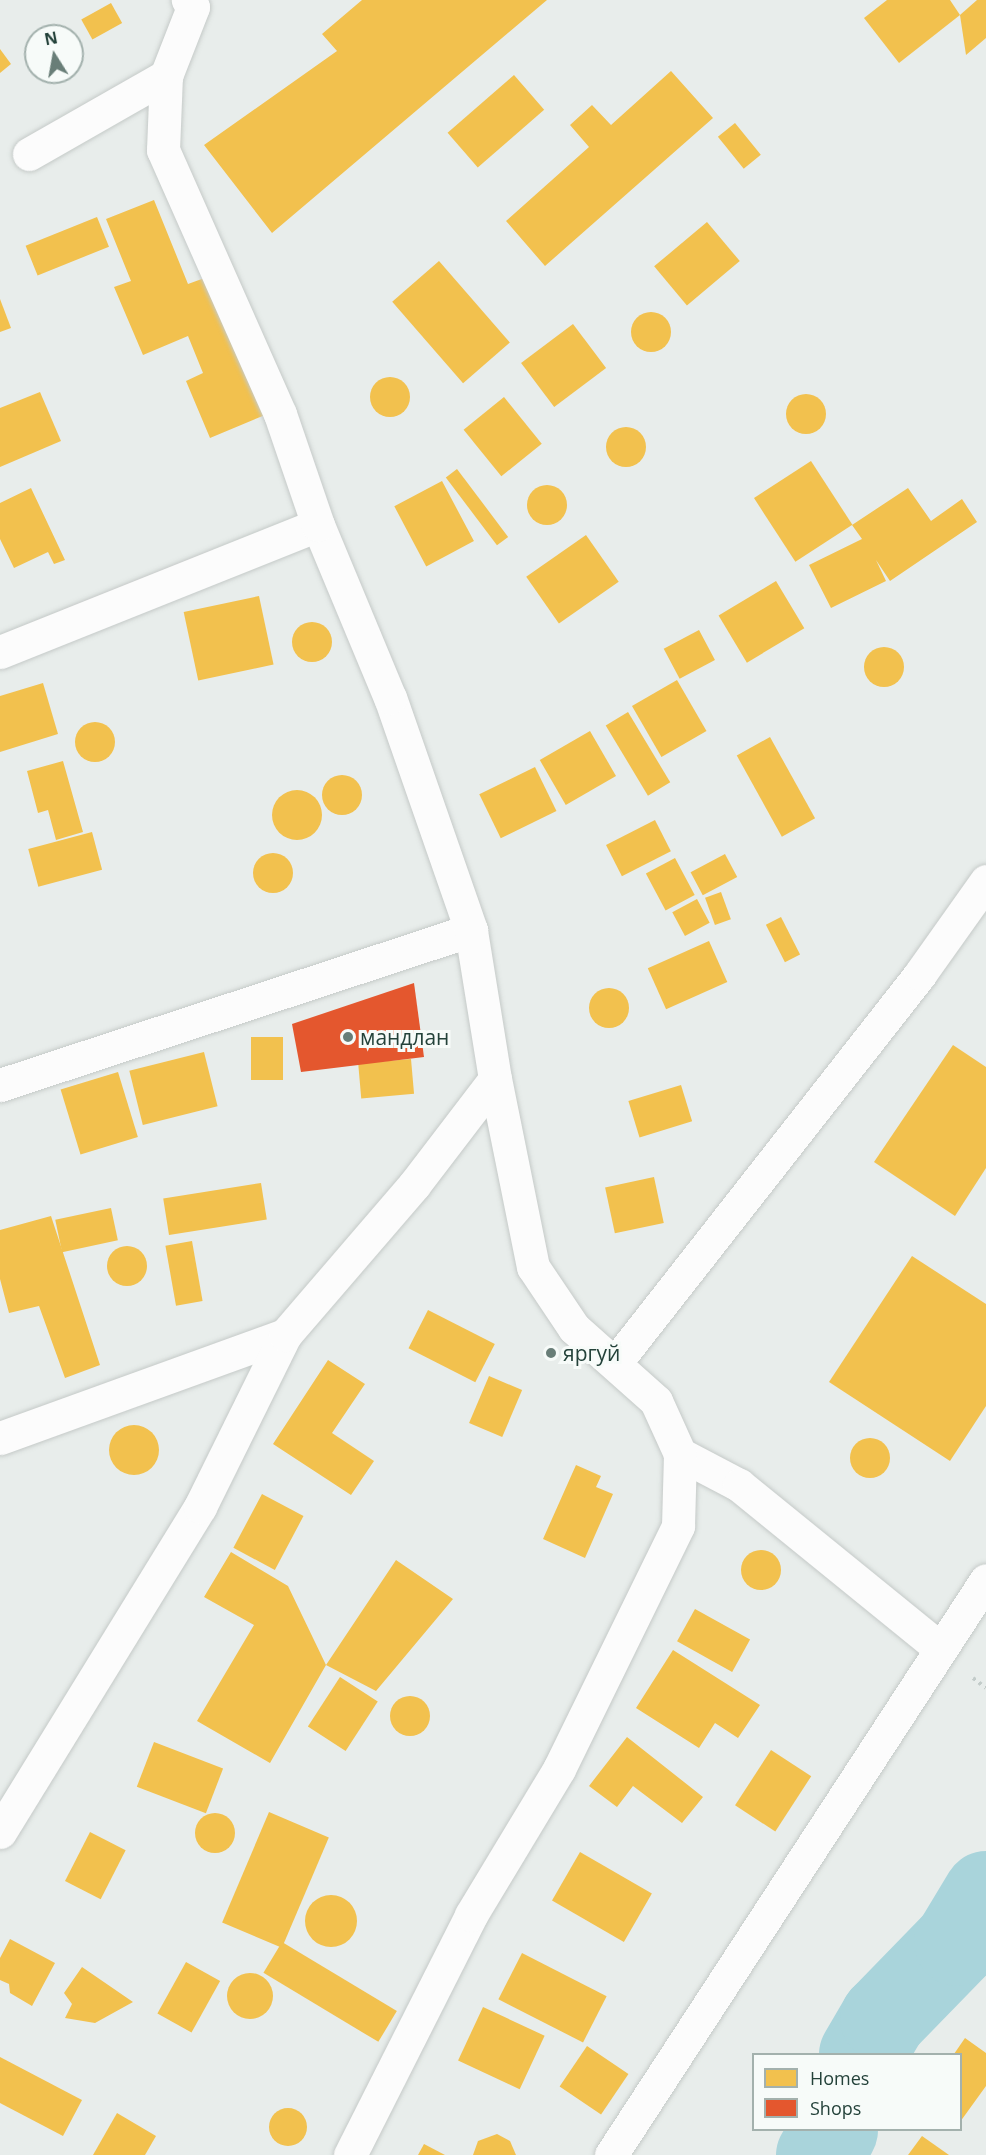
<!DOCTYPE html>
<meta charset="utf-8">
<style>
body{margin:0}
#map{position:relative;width:986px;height:2155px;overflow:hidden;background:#e8edeb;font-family:"Open Sans",sans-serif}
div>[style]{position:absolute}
.homes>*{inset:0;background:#f2c14e;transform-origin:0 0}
.round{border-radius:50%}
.shops>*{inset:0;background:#e4572e}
.river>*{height:87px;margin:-43.5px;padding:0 43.5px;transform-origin:43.5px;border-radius:43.5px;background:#a9d4db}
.path>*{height:4px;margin-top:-2px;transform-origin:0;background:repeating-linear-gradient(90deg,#c3ccca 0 3px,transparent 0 7.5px)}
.roads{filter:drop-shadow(0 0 2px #c5cac8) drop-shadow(0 0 2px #c5cac8)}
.minor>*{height:33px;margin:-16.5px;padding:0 16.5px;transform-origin:16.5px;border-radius:16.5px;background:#fcfcfc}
.dots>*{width:16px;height:16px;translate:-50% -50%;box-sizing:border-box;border:3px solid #f7fbf9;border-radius:50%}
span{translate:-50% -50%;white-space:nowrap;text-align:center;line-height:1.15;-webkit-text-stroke:6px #f7fbf9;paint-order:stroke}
.poi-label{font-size:21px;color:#24423a}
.left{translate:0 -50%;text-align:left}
.legend{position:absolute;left:752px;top:2053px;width:210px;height:78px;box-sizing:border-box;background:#f7fbf9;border:2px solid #a3b1ad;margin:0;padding:8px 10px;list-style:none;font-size:18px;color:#24423a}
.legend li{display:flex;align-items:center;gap:12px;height:30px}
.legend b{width:30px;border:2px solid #a3b1ad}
.north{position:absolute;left:24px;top:24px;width:60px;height:60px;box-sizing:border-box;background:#f7fbf9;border:2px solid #a3b1ad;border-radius:50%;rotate:349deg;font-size:16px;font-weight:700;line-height:24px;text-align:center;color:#24423a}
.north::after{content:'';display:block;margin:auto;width:21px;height:27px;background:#697e78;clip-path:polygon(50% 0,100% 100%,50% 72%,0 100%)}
</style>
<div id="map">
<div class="homes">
<div style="clip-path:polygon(362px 0,547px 0,272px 233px,204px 145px,337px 51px,322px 34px)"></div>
<div style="clip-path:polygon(887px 0,950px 0,960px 15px,899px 63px,864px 18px)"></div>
<div style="clip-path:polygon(977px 0,986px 0,986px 38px,966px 55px,960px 15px)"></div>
<div style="left:111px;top:3px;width:23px;height:34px;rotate:61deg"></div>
<div style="clip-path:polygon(0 49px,11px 64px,0 73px)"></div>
<div style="clip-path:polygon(671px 71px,713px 118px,545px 266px,506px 221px,589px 147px,570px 125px,592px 105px,611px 125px)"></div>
<div style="left:514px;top:75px;width:46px;height:88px;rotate:49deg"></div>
<div style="left:735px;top:123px;width:41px;height:22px;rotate:51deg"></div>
<div style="clip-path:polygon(154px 200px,188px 284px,210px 276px,265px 415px,210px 438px,186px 381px,203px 373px,188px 336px,143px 355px,114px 287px,131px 281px,106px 219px)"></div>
<div style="left:97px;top:217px;width:32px;height:77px;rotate:68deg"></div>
<div style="left:707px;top:222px;width:51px;height:69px;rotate:50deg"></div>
<div style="left:439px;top:261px;width:108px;height:62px;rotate:49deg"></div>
<div style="clip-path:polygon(0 299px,11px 328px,0 332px)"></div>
<div class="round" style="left:631px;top:312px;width:40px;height:40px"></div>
<div style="left:573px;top:324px;width:55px;height:65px;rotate:53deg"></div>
<div class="round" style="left:370px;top:377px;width:40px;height:40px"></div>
<div style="clip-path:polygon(40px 392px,61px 441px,0 467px,0 408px)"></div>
<div class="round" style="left:786px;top:394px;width:40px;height:40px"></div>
<div style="left:504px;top:397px;width:60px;height:52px;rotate:51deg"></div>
<div class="round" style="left:606px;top:427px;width:40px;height:40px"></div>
<div style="left:811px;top:461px;width:76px;height:68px;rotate:57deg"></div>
<div style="left:457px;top:469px;width:85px;height:14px;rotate:53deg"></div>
<div style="left:442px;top:481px;width:68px;height:54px;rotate:62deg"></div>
<div class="round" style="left:527px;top:485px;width:40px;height:40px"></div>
<div style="clip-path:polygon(31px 488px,65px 560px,54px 564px,48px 552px,14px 568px,0 539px,0 503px)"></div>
<div style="clip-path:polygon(908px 488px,931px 521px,962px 499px,977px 522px,890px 581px,876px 560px,886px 581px,831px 608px,809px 565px,862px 539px,852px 525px)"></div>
<div style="left:586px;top:535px;width:57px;height:73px;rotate:55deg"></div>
<div style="left:776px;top:581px;width:55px;height:67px;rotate:59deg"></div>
<div style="left:259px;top:596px;width:70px;height:77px;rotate:78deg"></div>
<div class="round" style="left:292px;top:622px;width:40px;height:40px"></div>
<div style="left:699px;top:630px;width:34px;height:40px;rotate:62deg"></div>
<div class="round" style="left:864px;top:647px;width:40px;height:40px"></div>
<div style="left:677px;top:680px;width:59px;height:52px;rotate:60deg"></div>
<div style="clip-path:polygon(43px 683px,58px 734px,0 752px,0 696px)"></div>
<div style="left:628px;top:712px;width:82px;height:26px;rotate:59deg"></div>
<div class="round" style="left:75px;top:722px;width:40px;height:40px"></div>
<div style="left:590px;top:731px;width:52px;height:58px;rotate:60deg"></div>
<div style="left:770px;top:737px;width:93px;height:38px;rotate:61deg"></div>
<div style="clip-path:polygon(63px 761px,83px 832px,56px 840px,48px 810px,38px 813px,27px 771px)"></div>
<div style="left:535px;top:767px;width:49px;height:62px;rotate:64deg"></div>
<div class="round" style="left:322px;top:775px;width:40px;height:40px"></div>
<div class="round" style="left:272px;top:790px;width:50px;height:50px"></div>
<div style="left:655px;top:820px;width:35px;height:55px;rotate:63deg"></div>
<div style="left:92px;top:832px;width:39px;height:66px;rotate:75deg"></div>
<div class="round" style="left:253px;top:853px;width:40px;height:40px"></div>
<div style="left:725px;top:854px;width:26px;height:39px;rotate:62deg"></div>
<div style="left:675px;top:858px;width:42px;height:33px;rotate:62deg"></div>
<div style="left:721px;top:892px;width:29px;height:17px;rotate:70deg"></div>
<div style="left:697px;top:899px;width:27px;height:28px;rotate:62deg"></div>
<div style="left:781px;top:917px;width:42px;height:17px;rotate:63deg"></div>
<div style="left:709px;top:941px;width:45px;height:67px;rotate:66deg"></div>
<div class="round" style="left:589px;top:988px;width:40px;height:40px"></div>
<div style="left:251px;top:1037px;width:32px;height:43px"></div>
<div style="clip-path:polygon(953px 1045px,986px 1067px,986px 1168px,955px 1216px,874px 1162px)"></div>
<div style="left:204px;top:1052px;width:56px;height:77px;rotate:76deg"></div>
<div style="left:411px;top:1059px;width:35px;height:53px;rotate:85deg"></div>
<div style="left:118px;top:1072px;width:68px;height:60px;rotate:73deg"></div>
<div style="left:681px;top:1085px;width:38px;height:55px;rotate:73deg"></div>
<div style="left:654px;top:1177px;width:47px;height:50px;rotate:78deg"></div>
<div style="left:261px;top:1183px;width:37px;height:99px;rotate:81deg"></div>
<div style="left:111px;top:1208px;width:33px;height:57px;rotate:78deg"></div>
<div style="clip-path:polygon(51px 1216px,100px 1365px,65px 1378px,39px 1306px,9px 1313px,0 1279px,0 1230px)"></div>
<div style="left:192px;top:1241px;width:61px;height:27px;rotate:80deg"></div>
<div class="round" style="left:107px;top:1246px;width:40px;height:40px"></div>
<div style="clip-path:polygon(912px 1256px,986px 1304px,986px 1406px,950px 1461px,829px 1382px)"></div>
<div style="left:428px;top:1310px;width:75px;height:43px;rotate:27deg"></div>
<div style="clip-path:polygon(328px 1360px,365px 1384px,332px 1433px,374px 1461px,351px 1495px,273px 1444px)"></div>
<div style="left:489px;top:1376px;width:36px;height:51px;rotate:23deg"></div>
<div class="round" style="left:109px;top:1425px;width:50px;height:50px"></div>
<div class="round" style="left:850px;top:1438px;width:40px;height:40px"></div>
<div style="clip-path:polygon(576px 1465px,601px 1476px,596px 1487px,613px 1494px,585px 1558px,543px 1539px)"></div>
<div style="left:262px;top:1494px;width:47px;height:61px;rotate:28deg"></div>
<div class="round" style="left:741px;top:1550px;width:40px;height:40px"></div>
<div style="clip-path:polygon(231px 1552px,288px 1586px,326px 1665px,396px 1560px,453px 1599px,376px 1691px,326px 1665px,270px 1763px,197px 1721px,254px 1625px,204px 1597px)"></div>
<div style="left:695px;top:1609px;width:63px;height:37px;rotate:29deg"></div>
<div style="clip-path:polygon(673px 1650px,760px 1705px,738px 1738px,715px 1723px,699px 1748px,636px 1708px)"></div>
<div style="left:340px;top:1677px;width:45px;height:59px;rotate:33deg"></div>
<div class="round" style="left:390px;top:1696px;width:40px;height:40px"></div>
<div style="clip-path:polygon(627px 1737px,703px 1797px,682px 1823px,633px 1786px,617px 1807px,589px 1786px)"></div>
<div style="left:154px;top:1742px;width:74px;height:48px;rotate:21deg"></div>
<div style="left:771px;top:1750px;width:48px;height:66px;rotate:33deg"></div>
<div style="left:269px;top:1812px;width:65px;height:120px;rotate:23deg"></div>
<div class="round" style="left:195px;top:1813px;width:40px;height:40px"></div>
<div style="left:90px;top:1832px;width:40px;height:55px;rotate:27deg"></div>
<div style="left:580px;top:1852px;width:83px;height:56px;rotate:30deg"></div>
<div class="round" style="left:305px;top:1895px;width:52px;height:52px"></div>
<div style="clip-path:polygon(10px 1939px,55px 1963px,32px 2006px,10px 1993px,9px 1984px,0 1980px,0 1958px)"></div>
<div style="left:282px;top:1942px;width:134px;height:36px;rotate:31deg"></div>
<div style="left:522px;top:1953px;width:95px;height:52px;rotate:27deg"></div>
<div style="left:186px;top:1962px;width:39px;height:59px;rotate:29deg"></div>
<div style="clip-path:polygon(82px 1967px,133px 2002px,95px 2023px,65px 2018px,72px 2004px,64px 1993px)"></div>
<div class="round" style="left:227px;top:1973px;width:46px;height:46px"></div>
<div style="left:483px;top:2007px;width:68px;height:59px;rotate:25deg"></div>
<div style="clip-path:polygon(965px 2038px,986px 2053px,986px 2086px,960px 2122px,960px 2054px,954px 2054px)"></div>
<div style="left:587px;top:2046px;width:50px;height:49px;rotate:34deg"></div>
<div style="clip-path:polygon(0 2057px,82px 2100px,63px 2136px,0 2103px)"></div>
<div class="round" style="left:269px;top:2108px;width:38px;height:38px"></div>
<div style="clip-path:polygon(117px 2113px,156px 2136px,145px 2155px,93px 2155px)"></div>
<div style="clip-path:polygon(497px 2134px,510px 2141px,516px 2155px,473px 2155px,478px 2141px)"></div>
<div style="clip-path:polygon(922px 2136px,949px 2155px,908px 2155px)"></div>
<div style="clip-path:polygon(424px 2144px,445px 2155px,418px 2155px)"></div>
</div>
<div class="shops">
<div style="clip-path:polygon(414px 983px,424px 1057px,301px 1072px,292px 1024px)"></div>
</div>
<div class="river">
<div style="left:862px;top:2054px;width:42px;rotate:-59.7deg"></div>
<div style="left:883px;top:2018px;width:106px;rotate:-45.8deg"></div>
<div style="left:957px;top:1942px;width:56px;rotate:-58.9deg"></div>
<div style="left:819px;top:2155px;width:29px;rotate:-59deg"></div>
</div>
<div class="path">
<div style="left:973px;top:1678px;width:16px;rotate:38deg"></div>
</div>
<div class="roads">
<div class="minor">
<div style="left:29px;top:154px;width:158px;rotate:-29.7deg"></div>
<div style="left:0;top:652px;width:342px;rotate:-21.8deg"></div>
<div style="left:0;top:1085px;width:496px;rotate:-18.2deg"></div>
<div style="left:616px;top:1362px;width:493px;rotate:-51.9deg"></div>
<div style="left:920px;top:974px;width:114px;rotate:-54.6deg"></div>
<div style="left:0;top:1438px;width:303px;rotate:-19.9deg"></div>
<div style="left:680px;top:1454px;width:67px;rotate:27.7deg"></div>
<div style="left:739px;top:1485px;width:260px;rotate:39.1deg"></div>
<div style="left:0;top:1832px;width:382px;rotate:-58.4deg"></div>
<div style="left:200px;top:1507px;width:192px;rotate:-63.7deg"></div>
<div style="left:285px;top:1335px;width:198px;rotate:-49.3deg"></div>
<div style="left:414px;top:1185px;width:133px;rotate:-52.6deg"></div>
<div style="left:495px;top:1079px;width:151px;rotate:-99.2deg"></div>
<div style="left:471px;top:930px;width:246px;rotate:-109.2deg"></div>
<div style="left:390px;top:698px;width:187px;rotate:-112.6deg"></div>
<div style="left:318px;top:525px;width:117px;rotate:-108.9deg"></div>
<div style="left:280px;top:414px;width:289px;rotate:-113.9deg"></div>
<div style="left:163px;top:150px;width:74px;rotate:-87.7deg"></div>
<div style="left:166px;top:76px;width:74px;rotate:-68.6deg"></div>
<div style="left:193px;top:7px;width:9px;rotate:-126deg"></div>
<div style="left:350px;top:2155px;width:269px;rotate:-63.2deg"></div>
<div style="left:471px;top:1915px;width:170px;rotate:-58.9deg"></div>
<div style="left:559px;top:1769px;width:271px;rotate:-63.9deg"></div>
<div style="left:678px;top:1526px;width:72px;rotate:-88.4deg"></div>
<div style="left:680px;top:1454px;width:58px;rotate:-114.4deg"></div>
<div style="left:656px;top:1401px;width:110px;rotate:-138.3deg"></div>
<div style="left:574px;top:1328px;width:73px;rotate:-123.9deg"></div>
<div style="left:533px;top:1267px;width:192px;rotate:-101.4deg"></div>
<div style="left:611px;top:2155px;width:686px;rotate:-56.89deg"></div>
</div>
</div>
<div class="dots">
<div style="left:348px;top:1037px;background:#697e78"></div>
<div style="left:551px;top:1353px;background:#697e78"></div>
</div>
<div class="poi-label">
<span class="left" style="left:360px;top:1037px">мандлан</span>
<span class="left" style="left:563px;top:1353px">яргуй</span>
</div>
<ul class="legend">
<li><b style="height:16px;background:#f2c14e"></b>Homes</li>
<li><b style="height:16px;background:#e4572e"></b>Shops</li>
</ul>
<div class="north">N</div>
</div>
